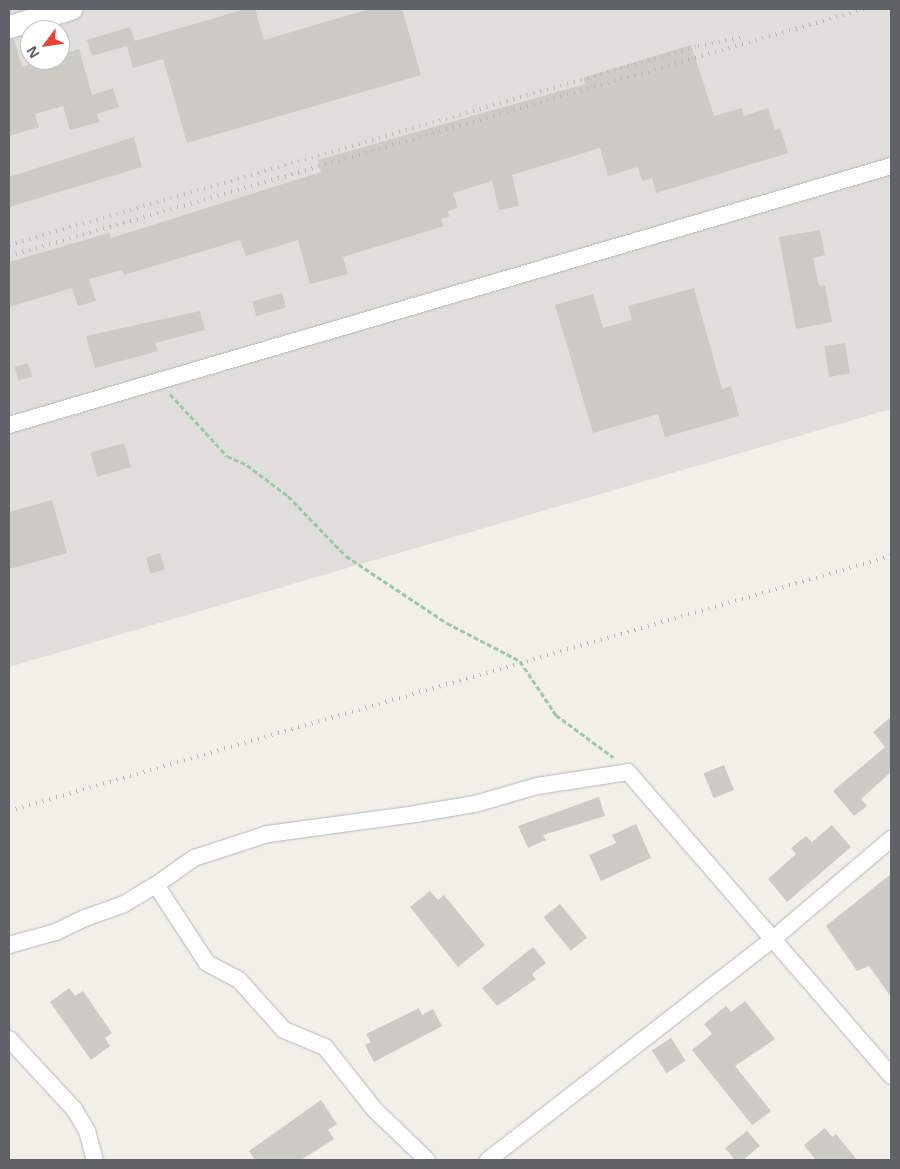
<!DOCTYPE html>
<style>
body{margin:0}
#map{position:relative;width:900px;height:1169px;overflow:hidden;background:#f1efe8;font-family:"Noto Sans",sans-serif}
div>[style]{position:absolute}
.industrial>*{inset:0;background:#e0deda}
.building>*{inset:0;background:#cccac5;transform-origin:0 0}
.path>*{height:3px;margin-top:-1.5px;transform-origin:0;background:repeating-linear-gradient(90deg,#9cc7a9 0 5px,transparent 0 7.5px)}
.roads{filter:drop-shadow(0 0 1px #b5b8bc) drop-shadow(0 0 1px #b5b8bc)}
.street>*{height:16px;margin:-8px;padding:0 8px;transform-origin:8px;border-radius:8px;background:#fff}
.secondary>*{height:22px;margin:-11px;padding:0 11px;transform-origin:11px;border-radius:11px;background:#fff}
.rail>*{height:4px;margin-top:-2px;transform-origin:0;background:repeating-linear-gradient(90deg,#b6b7b8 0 1px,transparent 0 7px)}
span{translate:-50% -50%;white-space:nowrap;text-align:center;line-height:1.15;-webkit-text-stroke:4.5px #fff;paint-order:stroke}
.frame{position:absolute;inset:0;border:10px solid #5f6368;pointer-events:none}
.north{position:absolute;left:20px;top:20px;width:50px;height:50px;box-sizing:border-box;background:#fff;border:1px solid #bfc1c3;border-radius:50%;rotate:239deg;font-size:14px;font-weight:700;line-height:20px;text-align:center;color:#5f6368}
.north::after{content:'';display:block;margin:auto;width:18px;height:22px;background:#ea4335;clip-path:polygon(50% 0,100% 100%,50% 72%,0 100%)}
</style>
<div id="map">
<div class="industrial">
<div style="clip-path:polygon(evenodd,9px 9px,891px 9px,891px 409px,9px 667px,9px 9px,30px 30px,60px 30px,60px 60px,30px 60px,30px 30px)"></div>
</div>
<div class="building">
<div style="clip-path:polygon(246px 9px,255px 9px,264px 40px,369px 9px,402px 9px,421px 75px,187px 143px,163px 59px,133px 68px,127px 46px,92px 56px,87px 40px,130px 27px,135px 41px)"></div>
<div style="clip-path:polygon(14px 39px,22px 67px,43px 60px,60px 60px,60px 55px,79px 49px,92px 95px,113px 88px,119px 107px,97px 114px,100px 122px,70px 130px,63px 106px,35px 114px,39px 127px,9px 136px,9px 40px)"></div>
<div style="clip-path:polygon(691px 45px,714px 116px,742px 108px,744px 116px,768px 108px,775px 130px,780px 128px,788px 153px,656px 193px,652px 178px,642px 181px,638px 167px,608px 176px,600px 148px,512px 175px,519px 206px,499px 210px,492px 181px,453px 193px,458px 208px,448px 211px,449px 217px,441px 219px,444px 226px,343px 257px,348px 274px,310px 284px,298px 240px,246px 256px,240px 240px,124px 275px,122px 270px,89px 279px,96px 301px,78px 306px,72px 288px,9px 307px,9px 262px,109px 233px,111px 238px,321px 172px,318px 160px,585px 84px,583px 78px)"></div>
<div style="clip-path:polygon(134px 137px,142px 167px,9px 207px,9px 177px)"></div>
<div style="clip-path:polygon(820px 230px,825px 255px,813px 258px,819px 286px,825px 285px,832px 322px,796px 329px,779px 237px)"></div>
<div style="clip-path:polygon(694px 288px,722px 389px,731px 386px,739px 416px,665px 437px,658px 414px,593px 433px,555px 305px,593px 294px,603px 328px,632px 320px,628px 306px)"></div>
<div style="left:282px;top:293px;width:15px;height:31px;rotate:74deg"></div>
<div style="clip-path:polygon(200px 311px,205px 330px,155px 343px,158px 351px,95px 368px,86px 336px)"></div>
<div style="left:845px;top:343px;width:31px;height:21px;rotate:81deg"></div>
<div style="left:28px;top:363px;width:14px;height:14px;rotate:73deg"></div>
<div style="left:124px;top:443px;width:25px;height:35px;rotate:74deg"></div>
<div style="clip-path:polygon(52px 500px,67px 553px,9px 569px,9px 512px)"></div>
<div style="left:160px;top:553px;width:17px;height:15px;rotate:73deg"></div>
<div style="clip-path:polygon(891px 717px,891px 772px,861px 799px,867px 806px,854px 816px,833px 791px,885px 747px,873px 732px)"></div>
<div style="left:724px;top:765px;width:27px;height:22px;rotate:68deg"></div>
<div style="clip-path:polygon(599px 797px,605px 816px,543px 835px,546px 840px,528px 848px,518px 826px)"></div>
<div style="clip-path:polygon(636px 824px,651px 858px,601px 881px,589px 855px,616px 843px,612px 835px)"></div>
<div style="clip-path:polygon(832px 825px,851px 847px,787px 902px,768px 879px,796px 854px,791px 848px,806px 836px,812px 842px)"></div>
<div style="clip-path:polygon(891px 874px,891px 997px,869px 966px,857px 971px,826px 926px)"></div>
<div style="clip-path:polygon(430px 891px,438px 900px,444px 895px,485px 945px,458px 967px,410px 907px)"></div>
<div style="left:560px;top:904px;width:43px;height:21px;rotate:51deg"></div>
<div style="clip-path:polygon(533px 947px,546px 963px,532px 974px,536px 979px,497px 1006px,482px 988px)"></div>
<div style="clip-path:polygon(69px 988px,75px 996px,83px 991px,112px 1033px,105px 1038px,110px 1046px,91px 1060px,50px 1002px)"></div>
<div style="clip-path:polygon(745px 1001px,775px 1039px,735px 1066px,771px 1111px,752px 1125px,692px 1050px,712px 1034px,704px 1024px,726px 1006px,731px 1012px)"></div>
<div style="clip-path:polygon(419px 1008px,422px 1015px,433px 1009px,442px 1026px,374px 1062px,365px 1045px,371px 1042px,366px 1034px)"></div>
<div style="left:671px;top:1038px;width:27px;height:23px;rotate:57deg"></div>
<div style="clip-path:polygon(321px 1100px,337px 1124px,328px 1130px,334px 1139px,301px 1160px,255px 1160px,249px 1151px)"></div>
<div style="clip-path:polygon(825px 1128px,832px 1137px,836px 1134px,857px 1160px,816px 1160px,804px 1145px)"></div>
<div style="clip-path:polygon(747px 1131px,760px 1146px,743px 1160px,735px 1160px,725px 1148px)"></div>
</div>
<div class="path">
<div style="left:170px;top:394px;width:84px;rotate:47.4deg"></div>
<div style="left:227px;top:456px;width:22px;rotate:24deg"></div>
<div style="left:247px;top:465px;width:51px;rotate:37.1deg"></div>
<div style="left:288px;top:496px;width:83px;rotate:46deg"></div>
<div style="left:346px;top:556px;width:121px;rotate:33.6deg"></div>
<div style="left:447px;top:623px;width:82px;rotate:27.5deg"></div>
<div style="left:520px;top:661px;width:65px;rotate:56.3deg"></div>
<div style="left:556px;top:715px;width:71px;rotate:36.4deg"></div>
</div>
<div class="roads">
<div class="street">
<div style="left:9px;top:425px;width:919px;rotate:-16.36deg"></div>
<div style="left:156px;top:885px;width:47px;rotate:-35.4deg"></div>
<div style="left:194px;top:858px;width:78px;rotate:-18deg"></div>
<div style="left:268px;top:834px;width:148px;rotate:-7.7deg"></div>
<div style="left:415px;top:814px;width:61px;rotate:-9.5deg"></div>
<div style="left:475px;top:804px;width:65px;rotate:-16.2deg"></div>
<div style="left:537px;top:786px;width:92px;rotate:-8.7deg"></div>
<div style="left:628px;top:772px;width:402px;rotate:49.1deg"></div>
<div style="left:9px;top:945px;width:49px;rotate:-15.5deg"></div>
<div style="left:56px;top:932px;width:32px;rotate:-26deg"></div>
<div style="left:85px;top:918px;width:41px;rotate:-19.7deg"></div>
<div style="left:124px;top:904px;width:37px;rotate:-31deg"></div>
<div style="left:156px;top:885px;width:93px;rotate:56.8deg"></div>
<div style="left:207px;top:963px;width:36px;rotate:28deg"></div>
<div style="left:239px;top:980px;width:67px;rotate:48deg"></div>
<div style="left:284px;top:1030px;width:44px;rotate:22.5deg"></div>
<div style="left:325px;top:1047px;width:80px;rotate:51.6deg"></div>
<div style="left:375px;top:1110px;width:72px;rotate:43.9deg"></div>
<div style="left:9px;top:1039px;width:96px;rotate:47.1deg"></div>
<div style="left:74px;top:1109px;width:26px;rotate:59deg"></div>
<div style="left:87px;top:1131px;width:30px;rotate:75deg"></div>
<div style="left:488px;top:1160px;width:361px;rotate:-37.8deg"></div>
<div style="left:773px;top:939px;width:155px;rotate:-40.3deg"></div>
</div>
<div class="secondary">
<div style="left:9px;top:27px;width:65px;rotate:-16.2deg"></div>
</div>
</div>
<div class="rail">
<div style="left:9px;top:245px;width:717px;rotate:-16.11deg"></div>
<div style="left:698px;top:46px;width:47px;rotate:-11.1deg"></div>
<div style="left:9px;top:256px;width:890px;rotate:-16.11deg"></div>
<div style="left:9px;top:811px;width:918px;rotate:-16.13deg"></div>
</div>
<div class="frame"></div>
<div class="north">N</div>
</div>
